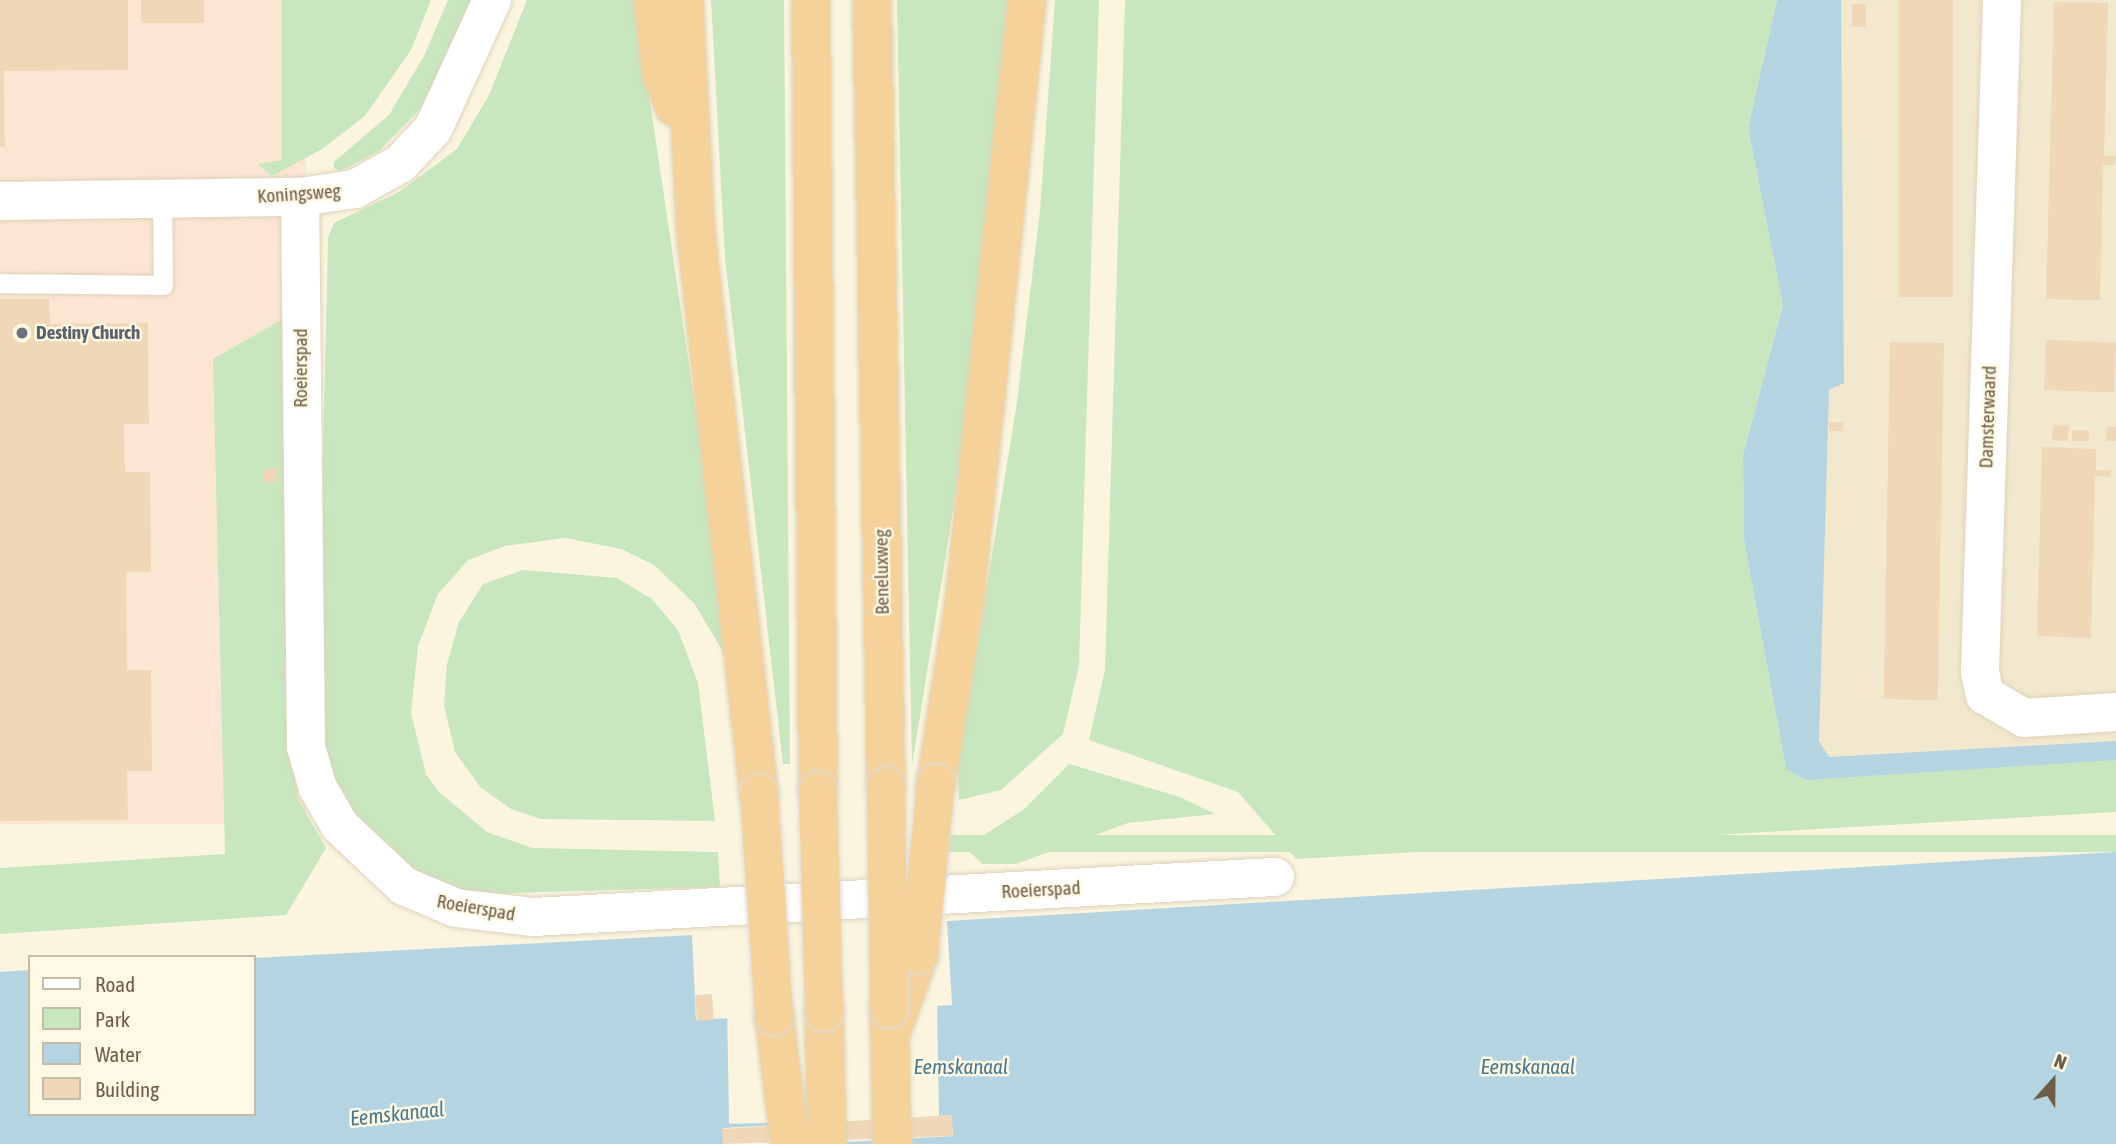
<!DOCTYPE html>
<style>
body{margin:0}
#map{position:relative;width:2116px;height:1144px;overflow:hidden;background:#fbf5df;font-family:"Asap Condensed",sans-serif}
div>[style]{position:absolute}
.residential>*{inset:0;background:#f2e8ce;transform-origin:0 0}
.commercial>*{inset:0;background:#fbe6d3;transform-origin:0 0}
.green>*{inset:0;background:#c8e7bf;transform-origin:0 0}
.water>*{inset:0;background:#b5d4e2}
.pier>*{inset:0;background:#fbf5df;transform-origin:0 0}
.building>*{inset:0;background:#efd7b8;transform-origin:0 0}
.roads{filter:drop-shadow(0 0 2px #ded2bc) drop-shadow(0 0 2px #ded2bc)}
.service>*{height:19px;margin:-9.5px;padding:0 9.5px;transform-origin:9.5px;border-radius:9.5px;background:#fff}
.minor>*{height:38px;margin:-19px;padding:0 19px;transform-origin:19px;border-radius:19px;background:#fff}
.trunk>*{height:38px;margin:-19px;padding:0 19px;transform-origin:19px;border-radius:19px;background:#f5d299}
.bridges{filter:drop-shadow(0 0 2px #dfdbd7) drop-shadow(0 0 2px #dfdbd7)}
.trunk-bridge>*{height:38px;margin:-19px;padding:0 19px;transform-origin:19px;border-radius:19px;background:#f5d299}
.dots>*{width:19px;height:19px;translate:-50% -50%;box-sizing:border-box;border:4px solid #fef9e5;border-radius:50%}
span{translate:-50% -50%;white-space:nowrap;text-align:center;line-height:1.15;-webkit-text-stroke:5px #fef9e5;paint-order:stroke}
.street-label{font-size:19px;color:#6f5d49}
.worship-label{font-size:19px;color:#5b616d;font-weight:700}
.left{translate:0 -50%;text-align:left}
.water-label{font-size:21px;color:#4a788f;font-style:italic}
.legend{position:absolute;left:28px;top:955px;width:228px;height:161px;box-sizing:border-box;background:#fef9e5;border:2px solid #c5bba7;margin:0;padding:9px 12px;list-style:none;font-size:21px;color:#6f5d49}
.legend li{display:flex;align-items:center;gap:14px;height:35px}
.legend b{width:35px;border:2px solid #c5bba7}
.north{position:absolute;left:2018px;top:1046px;width:70px;height:70px;-webkit-text-stroke:5px #fef9e5;paint-order:stroke;rotate:21deg;font-size:19px;font-weight:700;line-height:28px;text-align:center;color:#6f5d49}
.north::after{content:'';display:block;margin:auto;width:24px;height:32px;background:#6f5d49;clip-path:polygon(50% 0,100% 100%,50% 72%,0 100%)}
</style>
<div id="map">
<div class="residential">
<div style="left:1818px;top:0;width:298px;height:792px"></div>
</div>
<div class="commercial">
<div style="left:0;top:0;width:306px;height:824px"></div>
</div>
<div class="green">
<div style="clip-path:polygon(282px 0,431px 0,411px 50px,365px 116px,322px 149px,272px 176px,258px 164px,282px 160px)"></div>
<div style="clip-path:polygon(448px 0,471px 0,424px 105px,378px 152px,340px 171px,334px 168px,334px 162px,389px 115px,424px 56px)"></div>
<div style="clip-path:polygon(527px 0,635px 0,705px 473px,725px 655px,694px 603px,654px 565px,621px 549px,566px 538px,505px 546px,468px 560px,438px 594px,418px 646px,411px 713px,426px 774px,439px 792px,487px 832px,533px 848px,718px 852px,720px 887px,470px 894px,421px 874px,354px 835px,317px 740px,328px 237px,334px 223px,399px 192px,457px 149px,489px 95px)"></div>
<div style="clip-path:polygon(711px 0,784px 0,790px 764px,783px 764px,725px 258px)"></div>
<div style="clip-path:polygon(897px 0,1014px 0,988px 291px,912px 766px)"></div>
<div style="clip-path:polygon(1055px 0,1099px 0,1079px 666px,1063px 734px,1001px 790px,959px 800px,958px 762px,1016px 409px,1040px 211px)"></div>
<div style="clip-path:polygon(1125px 0,1777px 0,1748px 128px,1783px 305px,1743px 455px,1744px 540px,1786px 769px,2116px 752px,2116px 812px,1296px 859px,1238px 792px,1089px 740px,1105px 670px)"></div>
<div style="clip-path:polygon(297px 311px,290px 748px,298px 799px,326px 848px,286px 915px,0 934px,0 868px,225px 854px,213px 359px)"></div>
<div style="clip-path:polygon(523px 570px,617px 578px,652px 599px,678px 630px,698px 683px,715px 821px,541px 819px,511px 809px,480px 787px,455px 752px,444px 705px,447px 664px,459px 622px,483px 584px)"></div>
<div style="clip-path:polygon(1069px 764px,1180px 797px,1215px 814px,1128px 823px,1016px 864px,983px 864px,955px 839px,984px 835px,1023px 810px)"></div>
<div style="left:2116px;top:835px;width:17px;height:1171px;rotate:90deg"></div>
</div>
<div class="water">
<div style="clip-path:polygon(1777px 0,1841px 0,1844px 383px,1829px 390px,1819px 741px,1829px 757px,2116px 741px,2116px 760px,1806px 780px,1786px 769px,1744px 540px,1743px 455px,1783px 305px,1748px 128px)"></div>
<div style="clip-path:polygon(2116px 852px,2116px 1144px,811px 1144px,953px 1136px,951px 1115px,723px 1128px,723px 1144px,0 1144px,0 972px,30px 970px,30px 1114px,254px 1114px,254px 958px,692px 935px,696px 1020px,952px 1005px,947px 921px)"></div>
</div>
<div class="pier">
<div style="left:937px;top:1002px;width:118px;height:210px;rotate:89deg"></div>
</div>
<div class="building">
<div style="clip-path:polygon(0 0,128px 0,128px 70px,4px 71px,5px 147px,0 147px)"></div>
<div style="left:141px;top:0;width:63px;height:23px"></div>
<div style="left:1899px;top:0;width:54px;height:297px"></div>
<div style="clip-path:polygon(2054px 2px,2108px 3px,2104px 156px,2116px 156px,2115px 165px,2103px 165px,2100px 300px,2046px 299px)"></div>
<div style="left:1852px;top:4px;width:14px;height:23px"></div>
<div style="clip-path:polygon(0 299px,49px 299px,50px 324px,148px 323px,149px 424px,124px 424px,125px 472px,150px 472px,151px 572px,126px 572px,127px 670px,151px 670px,152px 771px,127px 771px,128px 820px,0 821px)"></div>
<div style="left:2046px;top:340px;width:70px;height:50px;rotate:2deg"></div>
<div style="left:1890px;top:342px;width:54px;height:357px;rotate:1deg"></div>
<div style="left:1829px;top:422px;width:14px;height:9px"></div>
<div style="left:2053px;top:425px;width:16px;height:15px;rotate:4deg"></div>
<div style="clip-path:polygon(2107px 426px,2116px 427px,2116px 441px,2106px 441px)"></div>
<div style="left:2072px;top:430px;width:17px;height:11px"></div>
<div style="clip-path:polygon(2042px 447px,2096px 449px,2096px 470px,2111px 470px,2110px 477px,2095px 476px,2091px 638px,2037px 636px)"></div>
<div style="left:264px;top:469px;width:13px;height:13px"></div>
<div style="left:712px;top:994px;width:26px;height:17px;rotate:86deg"></div>
<div style="clip-path:polygon(952px 1115px,953px 1136px,723px 1144px,722px 1129px)"></div>
</div>
<div class="roads">
<div class="service">
<div style="left:0;top:283px;width:163px;rotate:0.7deg"></div>
<div style="left:163px;top:285px;width:86px;rotate:-90.7deg"></div>
</div>
<div class="minor">
<div style="left:2002px;top:0;width:672px;rotate:91.88deg"></div>
<div style="left:1980px;top:672px;width:24px;rotate:78deg"></div>
<div style="left:1985px;top:695px;width:45px;rotate:30.5deg"></div>
<div style="left:2024px;top:718px;width:92px;rotate:-3.7deg"></div>
<div style="left:300px;top:197px;width:550px;rotate:89.37deg"></div>
<div style="left:306px;top:747px;width:43px;rotate:73.7deg"></div>
<div style="left:318px;top:788px;width:44px;rotate:59.9deg"></div>
<div style="left:340px;top:826px;width:88px;rotate:43.2deg"></div>
<div style="left:404px;top:886px;width:56px;rotate:22.9deg"></div>
<div style="left:456px;top:908px;width:78px;rotate:6.7deg"></div>
<div style="left:533px;top:917px;width:743px;rotate:-3.09deg"></div>
<div style="left:0;top:201px;width:300px;rotate:-0.8deg"></div>
<div style="left:300px;top:197px;width:56px;rotate:-8.3deg"></div>
<div style="left:355px;top:189px;width:51px;rotate:-29.1deg"></div>
<div style="left:400px;top:164px;width:48px;rotate:-46.7deg"></div>
<div style="left:433px;top:129px;width:142px;rotate:-65.4deg"></div>
</div>
<div class="trunk">
<div style="left:653px;top:0;width:76px;rotate:83.2deg"></div>
<div style="left:662px;top:75px;width:34px;rotate:69deg"></div>
<div style="left:684px;top:0;width:234px;rotate:87.1deg"></div>
<div style="left:696px;top:234px;width:564px;rotate:83.58deg"></div>
<div style="left:811px;top:0;width:791px;rotate:89.49deg"></div>
<div style="left:872px;top:0;width:787px;rotate:88.98deg"></div>
<div style="left:936px;top:784px;width:189px;rotate:-81.2deg"></div>
<div style="left:965px;top:597px;width:600px;rotate:-84.07deg"></div>
<div style="left:889px;top:1008px;width:136px;rotate:88.7deg"></div>
<div style="left:824px;top:1012px;width:132px;rotate:88.7deg"></div>
<div style="left:774px;top:1015px;width:130px;rotate:82.9deg"></div>
<div style="left:891px;top:1033px;width:84px;rotate:-70.5deg"></div>
</div>
</div>
<div class="bridges">
<div class="trunk-bridge">
<div style="left:886px;top:787px;width:221px;rotate:89.2deg"></div>
<div style="left:818px;top:791px;width:221px;rotate:88.4deg"></div>
<div style="left:759px;top:794px;width:222px;rotate:86.1deg"></div>
<div style="left:919px;top:954px;width:171px;rotate:-84.3deg"></div>
</div>
</div>
<div class="dots">
<div style="left:22px;top:333px;background:#6b7280"></div>
</div>
<div class="street-label">
<span style="left:299px;top:194px;rotate:-4deg">Koningsweg</span>
<span style="left:301px;top:368px;rotate:-90deg">Roeierspad</span>
<span style="left:1988px;top:417px;rotate:-88deg">Damsterwaard</span>
<span style="left:882px;top:572px;rotate:-91deg">Beneluxweg</span>
<span style="left:1041px;top:890px;rotate:-3deg">Roeierspad</span>
<span style="left:476px;top:908px;rotate:10deg">Roeierspad</span>
</div>
<div class="worship-label">
<span class="left" style="left:36px;top:333px">Destiny Church</span>
</div>
<div class="water-label">
<span style="left:961px;top:1066px">Eemskanaal</span>
<span style="left:1528px;top:1066px">Eemskanaal</span>
<span style="left:397px;top:1113px;rotate:-6deg">Eemskanaal</span>
</div>
<ul class="legend">
<li><b style="height:9px;background:#fff"></b>Road</li>
<li><b style="height:19px;background:#c8e7bf"></b>Park</li>
<li><b style="height:19px;background:#b5d4e2"></b>Water</li>
<li><b style="height:19px;background:#efd7b8"></b>Building</li>
</ul>
<div class="north">N</div>
</div>
